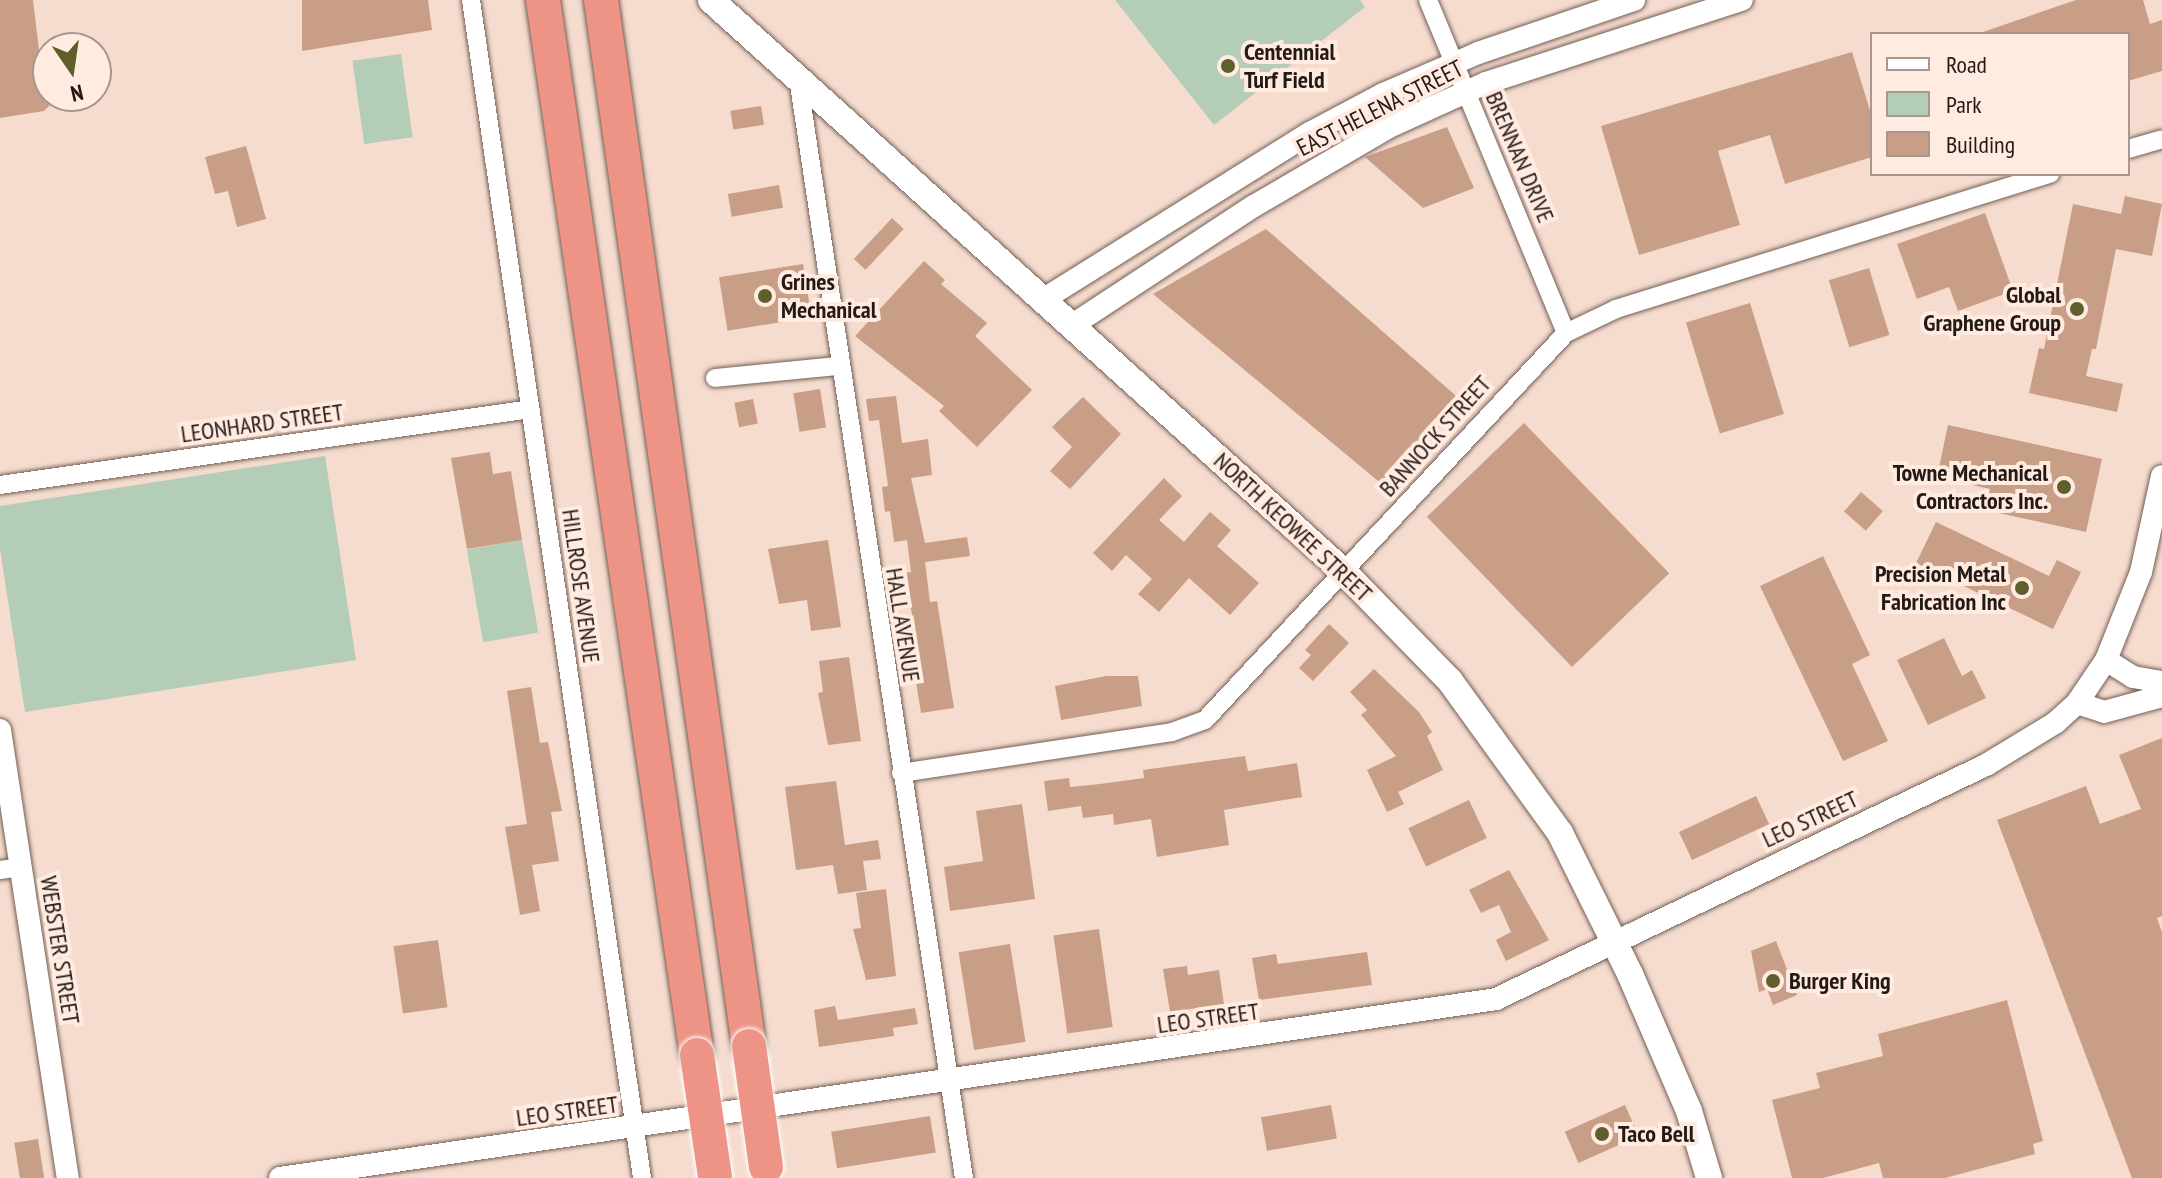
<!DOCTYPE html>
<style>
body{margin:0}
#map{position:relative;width:2162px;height:1178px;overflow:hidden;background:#f5dccf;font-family:"PT Sans Narrow",sans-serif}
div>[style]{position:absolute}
.green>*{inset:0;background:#b4cdb7;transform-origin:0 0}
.building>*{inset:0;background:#c89e87;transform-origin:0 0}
.roads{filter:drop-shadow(0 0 2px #745f54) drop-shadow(0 0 2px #745f54)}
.minor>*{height:18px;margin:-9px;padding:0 9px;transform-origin:9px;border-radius:9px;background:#fff}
.tertiary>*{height:22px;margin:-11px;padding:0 11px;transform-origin:11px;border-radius:11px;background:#fff}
.secondary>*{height:26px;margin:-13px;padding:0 13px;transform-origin:13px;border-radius:13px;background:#fff}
.motorway>*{height:34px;margin:-17px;padding:0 17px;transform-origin:17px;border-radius:17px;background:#ed9486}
.bridges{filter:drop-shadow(0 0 2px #fff) drop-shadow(0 0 2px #fff)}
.motorway-bridge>*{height:34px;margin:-17px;padding:0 17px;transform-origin:17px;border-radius:17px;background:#ed9486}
.dots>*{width:22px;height:22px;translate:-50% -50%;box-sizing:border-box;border:4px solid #ffebe0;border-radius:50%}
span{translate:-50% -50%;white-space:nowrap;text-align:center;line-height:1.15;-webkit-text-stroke:8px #ffebe0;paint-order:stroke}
.poi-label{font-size:24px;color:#231a16;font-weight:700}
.left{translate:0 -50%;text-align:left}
.right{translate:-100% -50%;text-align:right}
.street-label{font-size:24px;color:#231a16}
.legend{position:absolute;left:1870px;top:32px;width:260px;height:144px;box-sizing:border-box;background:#ffebe0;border:2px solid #a7978f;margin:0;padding:10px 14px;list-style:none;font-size:24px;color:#231a16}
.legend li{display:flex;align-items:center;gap:16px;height:40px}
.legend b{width:40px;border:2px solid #a7978f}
.north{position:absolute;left:32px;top:32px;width:80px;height:80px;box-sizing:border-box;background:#ffebe0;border:2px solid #a7978f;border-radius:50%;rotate:167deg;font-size:22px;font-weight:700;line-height:32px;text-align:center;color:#231a16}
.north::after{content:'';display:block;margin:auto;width:28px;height:36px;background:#5e5f2d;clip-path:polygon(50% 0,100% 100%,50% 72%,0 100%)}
</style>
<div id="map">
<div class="green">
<div style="clip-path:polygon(1115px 0,1360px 0,1365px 7px,1214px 125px)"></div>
<div style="left:401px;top:54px;width:84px;height:49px;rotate:82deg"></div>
<div style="clip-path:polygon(325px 456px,356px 660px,25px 712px,0 549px,0 506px)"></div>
<div style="left:522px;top:540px;width:94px;height:56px;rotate:80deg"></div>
</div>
<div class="building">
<div style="clip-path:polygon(0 0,33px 0,39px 50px,48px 54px,48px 96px,59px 96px,44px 111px,0 118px)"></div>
<div style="clip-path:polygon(302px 0,428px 0,432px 30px,302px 51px)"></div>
<div style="clip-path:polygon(2076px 0,2143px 0,2150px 24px,2162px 20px,2162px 71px,2128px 81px,2128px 34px,1977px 34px)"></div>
<div style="clip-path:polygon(1852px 52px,1872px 117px,1872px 157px,1785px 184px,1770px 135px,1718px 151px,1740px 225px,1639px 255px,1601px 126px)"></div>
<div style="left:761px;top:106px;width:19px;height:31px;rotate:81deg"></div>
<div style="clip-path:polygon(1447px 127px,1474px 188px,1423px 208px,1365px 157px)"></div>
<div style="clip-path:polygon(246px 146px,266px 219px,237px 227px,228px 191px,215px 194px,205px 157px)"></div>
<div style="left:779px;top:185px;width:23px;height:52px;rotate:80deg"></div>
<div style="clip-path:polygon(2125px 196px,2162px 204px,2152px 256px,2116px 249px,2096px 349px,2092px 349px,2086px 376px,2123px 384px,2117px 412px,2029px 393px,2039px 348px,2044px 349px,2073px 204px,2121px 214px)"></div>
<div style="clip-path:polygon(1985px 213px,2013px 291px,1958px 311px,1949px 287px,1917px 299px,1897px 244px)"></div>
<div style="left:892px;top:218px;width:16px;height:56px;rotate:43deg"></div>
<div style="clip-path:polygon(1266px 229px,1463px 402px,1383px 485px,1153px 294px)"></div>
<div style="clip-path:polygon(924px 261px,945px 280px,941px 284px,987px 323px,975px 336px,1032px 390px,977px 447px,939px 411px,944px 406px,855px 336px)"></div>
<div style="left:803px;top:264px;width:54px;height:85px;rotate:81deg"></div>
<div style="left:1869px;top:268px;width:70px;height:42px;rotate:73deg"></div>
<div style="left:1750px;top:303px;width:116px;height:67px;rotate:73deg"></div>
<div style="left:820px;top:389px;width:39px;height:27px;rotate:81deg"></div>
<div style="clip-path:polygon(896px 396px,902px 443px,928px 439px,932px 475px,911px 478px,925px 543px,967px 537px,970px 556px,925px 562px,930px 602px,937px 601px,954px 708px,921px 713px,913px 663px,920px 662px,909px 597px,899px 599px,896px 574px,911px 572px,907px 540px,894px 542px,890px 511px,885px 512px,882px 487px,888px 486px,879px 420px,869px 421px,866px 399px)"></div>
<div style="clip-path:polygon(1083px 397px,1121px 434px,1070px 489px,1050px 471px,1072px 447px,1052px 427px)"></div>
<div style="left:753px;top:399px;width:25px;height:19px;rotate:79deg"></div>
<div style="left:1524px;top:423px;width:209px;height:135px;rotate:46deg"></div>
<div style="clip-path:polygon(1948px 425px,2102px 459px,2086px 532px,1985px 510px,1990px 489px,1937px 477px)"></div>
<div style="clip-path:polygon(490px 452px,493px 474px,511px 471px,522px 540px,467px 549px,451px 458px)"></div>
<div style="clip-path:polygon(1164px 478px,1182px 496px,1159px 520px,1184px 542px,1210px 512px,1231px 530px,1217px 546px,1259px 583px,1230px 615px,1189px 578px,1159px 612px,1138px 594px,1152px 579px,1126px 555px,1112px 571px,1093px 553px)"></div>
<div style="left:1861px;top:492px;width:29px;height:26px;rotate:41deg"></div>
<div style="clip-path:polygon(1936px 522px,2049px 576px,2057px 560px,2081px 572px,2053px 629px,1916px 563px)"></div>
<div style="clip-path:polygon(828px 540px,841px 627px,811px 631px,807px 600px,779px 604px,768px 549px)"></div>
<div style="clip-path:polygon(1823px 556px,1870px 655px,1852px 664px,1888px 741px,1843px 761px,1760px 586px)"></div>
<div style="clip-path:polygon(1329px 624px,1349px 643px,1313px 681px,1299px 668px,1311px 655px,1305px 650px)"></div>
<div style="clip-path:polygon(1944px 638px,1962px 676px,1972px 670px,1986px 698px,1928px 725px,1897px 660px)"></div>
<div style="clip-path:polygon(849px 657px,861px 741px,828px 745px,818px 693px,823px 692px,819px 661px)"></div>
<div style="clip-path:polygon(1374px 669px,1419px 712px,1432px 732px,1427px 736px,1443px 770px,1398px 792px,1404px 804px,1387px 812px,1367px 770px,1396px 756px,1361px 715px,1367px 710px,1350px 692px)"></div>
<div style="clip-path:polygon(1106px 676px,1138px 676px,1142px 706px,1061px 720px,1055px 686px)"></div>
<div style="clip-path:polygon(531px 687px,540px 743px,548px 742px,562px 811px,551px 812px,559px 861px,532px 865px,540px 911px,520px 915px,505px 827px,527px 824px,507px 691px)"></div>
<div style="clip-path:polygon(2162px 738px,2162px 916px,2157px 918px,2162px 932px,2162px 1178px,2132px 1178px,1997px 820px,2086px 786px,2100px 824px,2141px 809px,2119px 755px)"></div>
<div style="clip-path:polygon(1245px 756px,1248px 771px,1297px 763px,1302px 797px,1224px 810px,1229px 845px,1157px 857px,1151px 819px,1114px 825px,1113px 814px,1083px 818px,1081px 806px,1048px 811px,1044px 781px,1069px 778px,1070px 787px,1100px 784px,1144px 778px,1143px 770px)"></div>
<div style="clip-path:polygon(836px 781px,845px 845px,878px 840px,881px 859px,863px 861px,867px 890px,838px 894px,833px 865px,796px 870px,785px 787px)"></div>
<div style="left:1756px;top:796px;width:31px;height:85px;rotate:65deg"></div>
<div style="left:1469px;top:800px;width:42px;height:67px;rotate:65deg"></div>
<div style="clip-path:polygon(1022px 804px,1035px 899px,950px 911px,944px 867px,983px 861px,976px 811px)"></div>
<div style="clip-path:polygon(1509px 870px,1549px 940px,1506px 961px,1496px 940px,1511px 932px,1499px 905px,1481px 913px,1469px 890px)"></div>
<div style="clip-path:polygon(886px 889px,896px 976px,866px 980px,853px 929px,861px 928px,856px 893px)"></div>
<div style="left:1099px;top:929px;width:99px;height:46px;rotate:82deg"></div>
<div style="left:438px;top:940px;width:68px;height:45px;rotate:82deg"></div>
<div style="clip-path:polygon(1776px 941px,1797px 995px,1773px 1005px,1767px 989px,1759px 992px,1751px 951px)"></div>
<div style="left:1010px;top:944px;width:99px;height:52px;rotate:81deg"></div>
<div style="clip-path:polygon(1367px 952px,1372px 985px,1259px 1000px,1252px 958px,1276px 954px,1278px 964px)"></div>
<div style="clip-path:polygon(1187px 966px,1188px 975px,1219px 970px,1224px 1004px,1170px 1012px,1163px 969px)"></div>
<div style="clip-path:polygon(2007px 1000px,2043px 1141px,2033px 1144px,2035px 1154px,1945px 1178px,1883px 1178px,1879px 1163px,1823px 1178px,1792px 1178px,1772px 1100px,1820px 1088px,1816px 1073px,1883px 1056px,1878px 1034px)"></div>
<div style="clip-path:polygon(835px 1006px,838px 1020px,915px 1008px,918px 1024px,893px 1028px,894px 1036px,819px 1047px,814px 1010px)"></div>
<div style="left:1331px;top:1105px;width:34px;height:71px;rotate:80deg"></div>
<div style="left:1625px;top:1105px;width:34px;height:66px;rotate:66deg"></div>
<div style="left:930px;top:1116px;width:37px;height:100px;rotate:81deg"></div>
<div style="left:38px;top:1139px;width:39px;height:24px;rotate:81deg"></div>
</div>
<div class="roads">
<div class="minor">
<div style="left:471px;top:0;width:1190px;rotate:81.74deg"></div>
<div style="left:1428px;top:0;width:360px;rotate:67.5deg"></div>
<div style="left:798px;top:78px;width:1112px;rotate:81.42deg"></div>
<div style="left:2128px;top:149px;width:35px;rotate:-16deg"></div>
<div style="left:715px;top:378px;width:124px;rotate:-5.6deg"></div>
<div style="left:0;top:485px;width:536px;rotate:-8.15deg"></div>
<div style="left:901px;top:773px;width:274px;rotate:-8.6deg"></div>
<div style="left:1172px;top:732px;width:35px;rotate:-20deg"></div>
<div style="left:1205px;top:720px;width:529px;rotate:-46.99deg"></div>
<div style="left:1566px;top:333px;width:55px;rotate:-25.6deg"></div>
<div style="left:1616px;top:309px;width:455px;rotate:-17.3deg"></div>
<div style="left:0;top:870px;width:21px;rotate:-8deg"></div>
</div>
<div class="tertiary">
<div style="left:1044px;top:299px;width:314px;rotate:-32deg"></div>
<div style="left:1310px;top:133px;width:83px;rotate:-28.1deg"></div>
<div style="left:1383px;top:94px;width:103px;rotate:-23.3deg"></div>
<div style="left:1478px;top:53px;width:165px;rotate:-18.8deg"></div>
<div style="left:1071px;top:326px;width:219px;rotate:-33.3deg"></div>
<div style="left:1254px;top:206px;width:156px;rotate:-30.3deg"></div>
<div style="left:1389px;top:127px;width:107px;rotate:-24.4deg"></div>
<div style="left:1486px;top:83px;width:269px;rotate:-18deg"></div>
<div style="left:2106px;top:660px;width:32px;rotate:32deg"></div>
<div style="left:2133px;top:677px;width:29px;rotate:10deg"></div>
<div style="left:2077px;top:703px;width:28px;rotate:18deg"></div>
<div style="left:2104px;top:712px;width:60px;rotate:-15.4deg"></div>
<div style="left:0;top:730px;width:453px;rotate:81.4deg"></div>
<div style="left:280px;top:1178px;width:1229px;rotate:-8.37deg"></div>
<div style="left:1496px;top:999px;width:543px;rotate:-25.53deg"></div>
<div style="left:1986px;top:765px;width:81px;rotate:-31.3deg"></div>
<div style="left:2055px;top:723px;width:30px;rotate:-42deg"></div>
<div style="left:2077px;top:703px;width:52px;rotate:-56deg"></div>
<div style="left:2106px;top:660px;width:95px;rotate:-68.3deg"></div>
<div style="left:2141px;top:572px;width:98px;rotate:-77.7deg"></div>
</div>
<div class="secondary">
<div style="left:711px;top:0;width:853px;rotate:42.1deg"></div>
<div style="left:1344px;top:572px;width:152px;rotate:45.8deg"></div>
<div style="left:1450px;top:681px;width:188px;rotate:54.1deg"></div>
<div style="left:1560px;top:833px;width:157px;rotate:63.6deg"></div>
<div style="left:1630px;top:974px;width:149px;rotate:66.7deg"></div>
<div style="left:1689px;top:1111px;width:70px;rotate:73.4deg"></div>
</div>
<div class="motorway">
<div style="left:543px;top:0;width:1066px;rotate:81.7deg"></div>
<div style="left:601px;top:0;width:1056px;rotate:81.95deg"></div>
</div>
</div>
<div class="bridges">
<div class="motorway-bridge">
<div style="left:749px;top:1046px;width:122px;rotate:82deg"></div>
<div style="left:697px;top:1055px;width:123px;rotate:81.6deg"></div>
</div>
</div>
<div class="dots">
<div style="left:1228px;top:66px;background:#5e5f2d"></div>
<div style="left:765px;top:296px;background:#5e5f2d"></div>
<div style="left:2077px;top:309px;background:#5e5f2d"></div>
<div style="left:2064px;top:487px;background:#5e5f2d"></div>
<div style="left:2022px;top:588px;background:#5e5f2d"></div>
<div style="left:1773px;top:981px;background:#5e5f2d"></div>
<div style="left:1602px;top:1134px;background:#5e5f2d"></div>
</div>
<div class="poi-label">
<span class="left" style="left:1244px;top:66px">Centennial<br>Turf Field</span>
<span class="left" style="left:781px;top:296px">Grines<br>Mechanical</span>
<span class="right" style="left:2061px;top:309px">Global<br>Graphene Group</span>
<span class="right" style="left:2048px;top:487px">Towne Mechanical<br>Contractors Inc.</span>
<span class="right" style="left:2006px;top:588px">Precision Metal<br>Fabrication Inc</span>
<span class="left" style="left:1789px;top:981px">Burger King</span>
<span class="left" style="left:1618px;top:1134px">Taco Bell</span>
</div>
<div class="street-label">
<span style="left:1380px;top:108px;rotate:-27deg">EAST HELENA STREET</span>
<span style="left:1520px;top:157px;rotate:67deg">BRENNAN DRIVE</span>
<span style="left:262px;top:423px;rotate:-8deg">LEONHARD STREET</span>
<span style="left:1435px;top:436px;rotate:-48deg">BANNOCK STREET</span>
<span style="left:1293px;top:527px;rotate:43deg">NORTH KEOWEE STREET</span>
<span style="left:581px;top:586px;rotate:82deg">HILLROSE AVENUE</span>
<span style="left:903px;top:625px;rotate:81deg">HALL AVENUE</span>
<span style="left:1810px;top:819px;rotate:-25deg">LEO STREET</span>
<span style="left:60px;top:950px;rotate:81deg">WEBSTER STREET</span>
<span style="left:1208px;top:1018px;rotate:-8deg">LEO STREET</span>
<span style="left:567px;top:1111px;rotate:-8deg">LEO STREET</span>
</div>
<ul class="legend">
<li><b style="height:10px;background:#fff"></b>Road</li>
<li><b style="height:22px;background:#b4cdb7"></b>Park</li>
<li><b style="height:22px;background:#c89e87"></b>Building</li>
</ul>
<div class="north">N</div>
</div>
